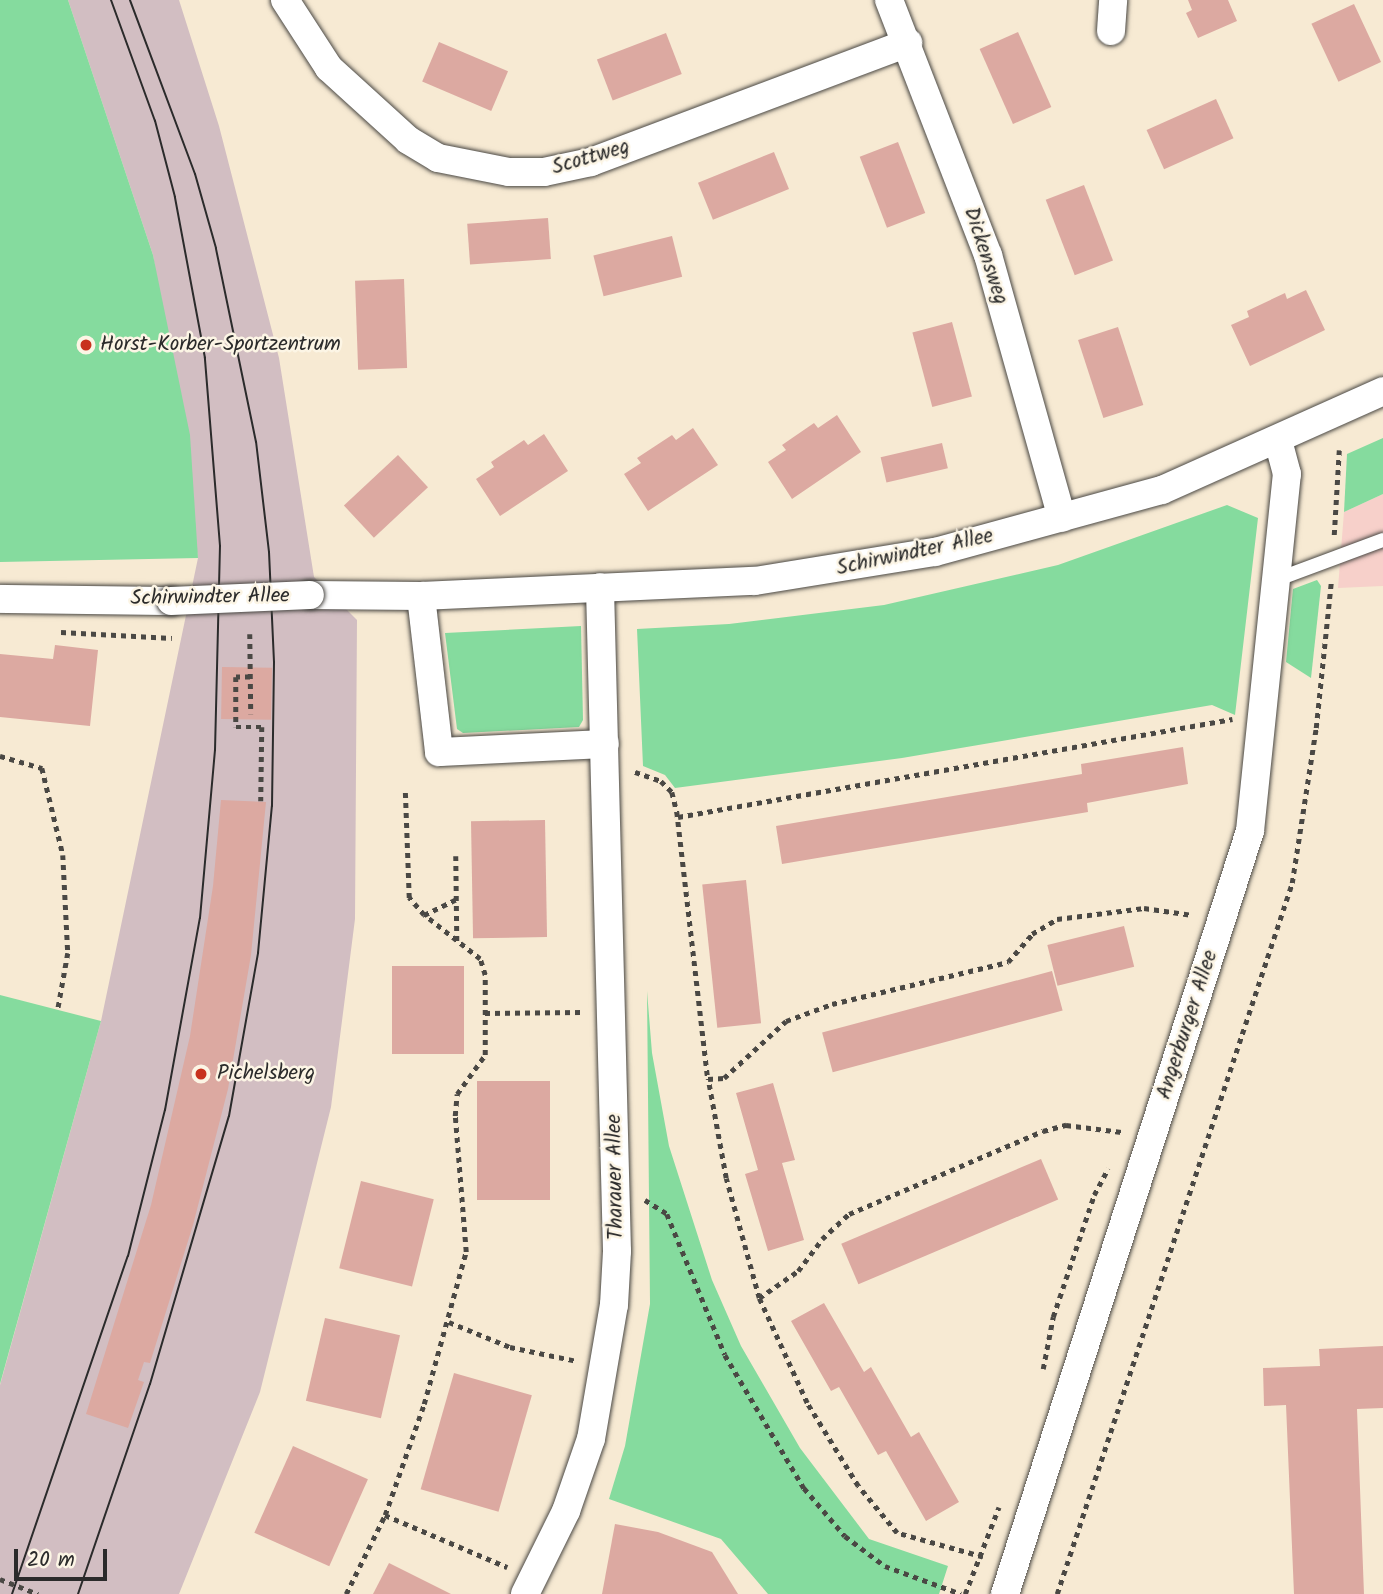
<!DOCTYPE html>
<style>
body{margin:0}
#map{position:relative;width:1383px;height:1594px;overflow:hidden;background:#f7ead3;font-family:Kalam,sans-serif}
div>[style]{position:absolute}
.built>*{inset:0;background:#f7d0ca}
.industrial>*{inset:0;background:#d2bec2}
.green>*{inset:0;background:#85db9e}
.building>*{inset:0;background:#dca9a1;transform-origin:0 0}
.path>*{height:4.5px;margin-top:-2.25px;transform-origin:0;background:repeating-linear-gradient(90deg,#4a4844 0 5px,transparent 0 10px)}
.roads{filter:drop-shadow(0 0 2px #4a4844) drop-shadow(0 0 2px #4a4844)}
.service>*{height:14px;margin:-7px;padding:0 7px;transform-origin:7px;border-radius:7px;background:#fff}
.minor>*{height:28px;margin:-14px;padding:0 14px;transform-origin:14px;border-radius:14px;background:#fff}
.tram>*{height:2px;margin:-1px;padding:0 1px;transform-origin:1px;border-radius:1px;background:#2b2b2b}
.path-bridge>*{height:4.5px;margin-top:-2.25px;transform-origin:0;background:repeating-linear-gradient(90deg,#4a4844 0 5px,transparent 0 10px)}
.bridges{filter:drop-shadow(0 0 2px #4a4844) drop-shadow(0 0 2px #4a4844)}
.minor-bridge>*{height:28px;margin:-14px;padding:0 14px;transform-origin:14px;border-radius:14px;background:#fff}
.dots>*{width:19px;height:19px;translate:-50% -50%;box-sizing:border-box;border:4px solid #fcf5e5;border-radius:50%}
span{translate:-50% -50%;white-space:nowrap;text-align:center;line-height:1.15;-webkit-text-stroke:5px #fcf5e5;paint-order:stroke}
.street-label{font-size:21px;color:#2b2b2b}
.poi-label{font-size:21px;color:#2b2b2b}
.left{translate:0 -50%;text-align:left}
.scale{position:absolute;left:14px;top:1549px;width:93px;height:32px;box-sizing:border-box;border:4px solid #2b2b2b;border-top:0;padding-left:9px;font-size:21px;line-height:24px;white-space:nowrap;color:#2b2b2b;-webkit-text-stroke:5px #fcf5e5;paint-order:stroke}
</style>
<div id="map">
<div class="built">
<div style="clip-path:polygon(1383px 494px,1383px 586px,1338px 588px,1344px 512px)"></div>
</div>
<div class="industrial">
<div style="clip-path:polygon(68px 0,179px 0,219px 126px,279px 358px,314px 577px,357px 620px,355px 919px,331px 1107px,260px 1392px,179px 1594px,0 1594px,0 1385px,101px 1021px,198px 558px,153px 255px)"></div>
</div>
<div class="green">
<div style="clip-path:polygon(0 0,68px 0,153px 255px,190px 435px,198px 558px,0 562px)"></div>
<div style="clip-path:polygon(1383px 438px,1383px 494px,1344px 512px,1347px 454px)"></div>
<div style="clip-path:polygon(1227px 505px,1258px 518px,1235px 715px,1212px 705px,902px 758px,675px 788px,665px 775px,643px 766px,637px 629px,729px 624px,884px 605px,1058px 565px)"></div>
<div style="clip-path:polygon(1317px 580px,1321px 586px,1311px 678px,1286px 662px,1293px 589px)"></div>
<div style="clip-path:polygon(581px 626px,583px 720px,579px 727px,463px 733px,457px 729px,445px 633px)"></div>
<div style="clip-path:polygon(647px 991px,652px 1053px,669px 1146px,712px 1280px,741px 1346px,800px 1448px,869px 1539px,948px 1566px,939px 1594px,768px 1594px,721px 1539px,609px 1499px,625px 1446px,650px 1304px)"></div>
<div style="clip-path:polygon(0 995px,101px 1021px,0 1384px)"></div>
</div>
<div class="building">
<div style="clip-path:polygon(1188px 0,1228px 0,1237px 21px,1198px 38px,1186px 13px,1192px 10px)"></div>
<div style="left:1354px;top:4px;width:64px;height:47px;rotate:65deg"></div>
<div style="left:1018px;top:32px;width:82px;height:42px;rotate:66deg"></div>
<div style="left:666px;top:33px;width:44px;height:74px;rotate:69deg"></div>
<div style="left:439px;top:42px;width:75px;height:43px;rotate:23deg"></div>
<div style="left:1216px;top:99px;width:43px;height:76px;rotate:66deg"></div>
<div style="left:898px;top:142px;width:76px;height:41px;rotate:69deg"></div>
<div style="left:774px;top:152px;width:40px;height:82px;rotate:68deg"></div>
<div style="left:1084px;top:185px;width:81px;height:41px;rotate:69deg"></div>
<div style="left:548px;top:218px;width:41px;height:81px;rotate:86deg"></div>
<div style="left:672px;top:236px;width:42px;height:81px;rotate:76deg"></div>
<div style="left:404px;top:279px;width:89px;height:49px;rotate:88deg"></div>
<div style="clip-path:polygon(1306px 290px,1325px 330px,1250px 366px,1231px 325px,1249px 317px,1247px 311px,1285px 293px,1287px 299px)"></div>
<div style="left:952px;top:322px;width:77px;height:41px;rotate:75deg"></div>
<div style="left:1118px;top:327px;width:82px;height:42px;rotate:72deg"></div>
<div style="clip-path:polygon(837px 415px,861px 452px,792px 499px,768px 462px,786px 450px,782px 445px,814px 423px,818px 428px)"></div>
<div style="clip-path:polygon(693px 428px,718px 465px,648px 511px,624px 474px,641px 463px,637px 458px,672px 435px,676px 440px)"></div>
<div style="clip-path:polygon(544px 434px,568px 471px,500px 516px,476px 479px,494px 467px,491px 462px,524px 440px,528px 445px)"></div>
<div style="left:942px;top:443px;width:26px;height:63px;rotate:77deg"></div>
<div style="left:398px;top:455px;width:44px;height:74px;rotate:47deg"></div>
<div style="clip-path:polygon(55px 645px,98px 650px,90px 726px,0 717px,0 654px,53px 659px)"></div>
<div style="left:222px;top:667px;width:50px;height:52px;rotate:1deg"></div>
<div style="clip-path:polygon(1183px 747px,1188px 784px,1087px 803px,1088px 812px,782px 864px,776px 826px,1082px 774px,1081px 764px)"></div>
<div style="clip-path:polygon(221px 800px,266px 802px,251px 955px,228px 1089px,193px 1225px,150px 1363px,144px 1362px,138px 1380px,144px 1382px,128px 1428px,86px 1414px,151px 1205px,190px 1036px,213px 886px)"></div>
<div style="left:545px;top:820px;width:117px;height:74px;rotate:89deg"></div>
<div style="left:746px;top:880px;width:144px;height:44px;rotate:84deg"></div>
<div style="left:1124px;top:926px;width:42px;height:79px;rotate:76deg"></div>
<div style="left:392px;top:966px;width:72px;height:88px"></div>
<div style="left:1052px;top:971px;width:41px;height:238px;rotate:75deg"></div>
<div style="left:477px;top:1081px;width:73px;height:119px"></div>
<div style="clip-path:polygon(773px 1083px,795px 1160px,782px 1163px,804px 1240px,768px 1251px,745px 1174px,758px 1170px,736px 1093px)"></div>
<div style="left:1041px;top:1159px;width:44px;height:217px;rotate:67deg"></div>
<div style="left:361px;top:1181px;width:75px;height:90px;rotate:14deg"></div>
<div style="clip-path:polygon(824px 1303px,864px 1372px,871px 1367px,911px 1437px,919px 1432px,959px 1502px,926px 1521px,886px 1451px,878px 1455px,839px 1387px,831px 1391px,791px 1321px)"></div>
<div style="left:325px;top:1318px;width:77px;height:85px;rotate:13deg"></div>
<div style="clip-path:polygon(1383px 1346px,1383px 1408px,1357px 1409px,1364px 1594px,1294px 1594px,1286px 1405px,1264px 1406px,1263px 1368px,1320px 1366px,1319px 1349px)"></div>
<div style="left:454px;top:1373px;width:81px;height:121px;rotate:16deg"></div>
<div style="left:293px;top:1446px;width:82px;height:95px;rotate:24deg"></div>
<div style="clip-path:polygon(615px 1524px,658px 1532px,712px 1552px,738px 1594px,602px 1594px)"></div>
<div style="clip-path:polygon(389px 1563px,451px 1594px,373px 1594px)"></div>
</div>
<div class="path">
<div style="left:1334px;top:535px;width:85px;rotate:-86.6deg"></div>
<div style="left:61px;top:632px;width:111px;rotate:3.1deg"></div>
<div style="left:250px;top:634px;width:80px;rotate:89.3deg"></div>
<div style="left:250px;top:677px;width:14px;rotate:180deg"></div>
<div style="left:236px;top:677px;width:50px;rotate:90deg"></div>
<div style="left:236px;top:727px;width:26px"></div>
<div style="left:262px;top:727px;width:74px;rotate:90.8deg"></div>
<div style="left:0;top:756px;width:44px;rotate:15.9deg"></div>
<div style="left:42px;top:768px;width:89px;rotate:76.4deg"></div>
<div style="left:63px;top:855px;width:98px;rotate:87.1deg"></div>
<div style="left:68px;top:953px;width:57px;rotate:100.1deg"></div>
<div style="left:635px;top:772px;width:28px;rotate:19deg"></div>
<div style="left:661px;top:781px;width:16px;rotate:45deg"></div>
<div style="left:672px;top:792px;width:21px;rotate:76deg"></div>
<div style="left:677px;top:812px;width:269px;rotate:83.4deg"></div>
<div style="left:678px;top:817px;width:563px;rotate:-10.03deg"></div>
<div style="left:456px;top:856px;width:85px;rotate:89.3deg"></div>
<div style="left:424px;top:915px;width:37px;rotate:-26deg"></div>
<div style="left:485px;top:1013px;width:97px;rotate:-0.6deg"></div>
<div style="left:645px;top:1200px;width:26px;rotate:32deg"></div>
<div style="left:667px;top:1214px;width:152px;rotate:67.6deg"></div>
<div style="left:725px;top:1355px;width:155px;rotate:59.3deg"></div>
<div style="left:804px;top:1488px;width:63px;rotate:49.5deg"></div>
<div style="left:845px;top:1536px;width:50px;rotate:36.9deg"></div>
<div style="left:885px;top:1566px;width:81px;rotate:20.2deg"></div>
<div style="left:759px;top:1298px;width:47px;rotate:-34.7deg"></div>
<div style="left:798px;top:1271px;width:40px;rotate:-53deg"></div>
<div style="left:822px;top:1239px;width:37px;rotate:-43deg"></div>
<div style="left:849px;top:1214px;width:211px;rotate:-23.2deg"></div>
<div style="left:1043px;top:1131px;width:24px;rotate:-15deg"></div>
<div style="left:1066px;top:1125px;width:56px;rotate:7.1deg"></div>
<div style="left:449px;top:1322px;width:66px;rotate:22.3deg"></div>
<div style="left:510px;top:1347px;width:68px;rotate:11.8deg"></div>
<div style="left:1043px;top:1369px;width:53px;rotate:-79.1deg"></div>
<div style="left:1053px;top:1317px;width:129px;rotate:-71.4deg"></div>
<div style="left:1094px;top:1195px;width:30px;rotate:-62deg"></div>
<div style="left:385px;top:1515px;width:133px;rotate:23.1deg"></div>
<div style="left:983px;top:1557px;width:89px;rotate:-164.4deg"></div>
<div style="left:897px;top:1533px;width:61px;rotate:-129.7deg"></div>
<div style="left:858px;top:1486px;width:97px;rotate:-121.6deg"></div>
<div style="left:807px;top:1403px;width:115px;rotate:-114.6deg"></div>
<div style="left:759px;top:1298px;width:124px;rotate:-105.4deg"></div>
<div style="left:726px;top:1178px;width:101px;rotate:-100.3deg"></div>
<div style="left:708px;top:1079px;width:16px;rotate:-4deg"></div>
<div style="left:724px;top:1078px;width:84px;rotate:-42.6deg"></div>
<div style="left:786px;top:1021px;width:49px;rotate:-20.3deg"></div>
<div style="left:832px;top:1004px;width:181px;rotate:-13.4deg"></div>
<div style="left:1008px;top:962px;width:37px;rotate:-49deg"></div>
<div style="left:1032px;top:934px;width:29px;rotate:-31deg"></div>
<div style="left:1057px;top:919px;width:88px;rotate:-7.2deg"></div>
<div style="left:1144px;top:908px;width:49px;rotate:8.1deg"></div>
<div style="left:346px;top:1594px;width:88px;rotate:-63.7deg"></div>
<div style="left:385px;top:1515px;width:118px;rotate:-70.6deg"></div>
<div style="left:424px;top:1404px;width:158px;rotate:-74.6deg"></div>
<div style="left:466px;top:1252px;width:136px;rotate:-94.6deg"></div>
<div style="left:455px;top:1116px;width:22px;rotate:-85deg"></div>
<div style="left:457px;top:1094px;width:48px;rotate:-54.3deg"></div>
<div style="left:485px;top:1055px;width:80px;rotate:-90deg"></div>
<div style="left:485px;top:975px;width:17px;rotate:-107deg"></div>
<div style="left:480px;top:959px;width:71px;rotate:-141.8deg"></div>
<div style="left:424px;top:915px;width:23px;rotate:-131deg"></div>
<div style="left:409px;top:898px;width:110px;rotate:-92.1deg"></div>
<div style="left:965px;top:1594px;width:93px;rotate:-68.7deg"></div>
<div style="left:1057px;top:1594px;width:749px;rotate:-71.71deg"></div>
<div style="left:1292px;top:883px;width:157px;rotate:-81.2deg"></div>
<div style="left:1316px;top:728px;width:147px;rotate:-84.1deg"></div>
</div>
<div class="roads">
<div class="service">
<div style="left:1278px;top:579px;width:112px;rotate:-20.4deg"></div>
</div>
<div class="minor">
<div style="left:285px;top:0;width:81px;rotate:57.1deg"></div>
<div style="left:329px;top:68px;width:107px;rotate:42.3deg"></div>
<div style="left:408px;top:140px;width:35px;rotate:31deg"></div>
<div style="left:438px;top:158px;width:72px;rotate:11.2deg"></div>
<div style="left:509px;top:172px;width:35px"></div>
<div style="left:544px;top:172px;width:48px;rotate:-12deg"></div>
<div style="left:591px;top:162px;width:339px;rotate:-20.6deg"></div>
<div style="left:889px;top:0;width:274px;rotate:68.8deg"></div>
<div style="left:988px;top:255px;width:273px;rotate:74.3deg"></div>
<div style="left:1111px;top:31px;width:31px;rotate:-86deg"></div>
<div style="left:310px;top:595px;width:111px;rotate:0.5deg"></div>
<div style="left:421px;top:596px;width:334px;rotate:-2.6deg"></div>
<div style="left:755px;top:581px;width:182px;rotate:-9.2deg"></div>
<div style="left:935px;top:552px;width:235px;rotate:-15.3deg"></div>
<div style="left:1162px;top:490px;width:242px;rotate:-24.1deg"></div>
<div style="left:421px;top:596px;width:157px;rotate:83.4deg"></div>
<div style="left:439px;top:752px;width:166px;rotate:-2.8deg"></div>
<div style="left:0;top:599px;width:171px;rotate:0.7deg"></div>
<div style="left:525px;top:1594px;width:93px;rotate:-63.7deg"></div>
<div style="left:566px;top:1511px;width:76px;rotate:-70.9deg"></div>
<div style="left:591px;top:1439px;width:136px;rotate:-80.3deg"></div>
<div style="left:614px;top:1305px;width:54px;rotate:-86.8deg"></div>
<div style="left:617px;top:1251px;width:664px;rotate:-91.47deg"></div>
<div style="left:1005px;top:1594px;width:801px;rotate:-72.2deg"></div>
<div style="left:1250px;top:831px;width:359px;rotate:-84.1deg"></div>
<div style="left:1287px;top:474px;width:34px;rotate:-105deg"></div>
</div>
</div>
<div class="tram">
<div style="left:12px;top:1594px;width:357px;rotate:-71.1deg"></div>
<div style="left:128px;top:1256px;width:151px;rotate:-75.8deg"></div>
<div style="left:165px;top:1110px;width:195px;rotate:-79.7deg"></div>
<div style="left:200px;top:918px;width:169px;rotate:-84.9deg"></div>
<div style="left:215px;top:750px;width:204px;rotate:-88.6deg"></div>
<div style="left:220px;top:546px;width:189px;rotate:-94.6deg"></div>
<div style="left:205px;top:358px;width:164px;rotate:-100.6deg"></div>
<div style="left:175px;top:197px;width:79px;rotate:-104.7deg"></div>
<div style="left:155px;top:121px;width:129px;rotate:-110deg"></div>
<div style="left:78px;top:1594px;width:222px;rotate:-71.1deg"></div>
<div style="left:150px;top:1384px;width:279px;rotate:-73.6deg"></div>
<div style="left:229px;top:1116px;width:166px;rotate:-79.9deg"></div>
<div style="left:258px;top:953px;width:148px;rotate:-84.6deg"></div>
<div style="left:272px;top:806px;width:144px;rotate:-89.2deg"></div>
<div style="left:274px;top:662px;width:110px;rotate:-92.6deg"></div>
<div style="left:269px;top:552px;width:111px;rotate:-96.7deg"></div>
<div style="left:256px;top:442px;width:198px;rotate:-101.7deg"></div>
<div style="left:216px;top:248px;width:77px;rotate:-105.8deg"></div>
<div style="left:195px;top:174px;width:186px;rotate:-110.5deg"></div>
</div>
<div class="path-bridge">
<div style="left:0;top:1579px;width:41px;rotate:21.5deg"></div>
</div>
<div class="bridges">
<div class="minor-bridge">
<div style="left:171px;top:601px;width:139px;rotate:-2.5deg"></div>
</div>
</div>
<div class="dots">
<div style="left:86px;top:345px;background:#c8321e"></div>
<div style="left:201px;top:1074px;background:#c8321e"></div>
</div>
<div class="street-label">
<span style="left:591px;top:158px;rotate:-16deg">Scottweg</span>
<span style="left:985px;top:256px;rotate:72deg">Dickensweg</span>
<span style="left:915px;top:553px;rotate:-12deg">Schirwindter Allee</span>
<span style="left:210px;top:598px;rotate:-1deg">Schirwindter Allee</span>
<span style="left:1188px;top:1025px;rotate:-72deg">Angerburger Allee</span>
<span style="left:616px;top:1177px;rotate:-91deg">Tharauer Allee</span>
</div>
<div class="poi-label">
<span class="left" style="left:100px;top:345px">Horst-Korber-Sportzentrum</span>
<span class="left" style="left:217px;top:1074px">Pichelsberg</span>
</div>
<div class="scale">20 m</div>
</div>
